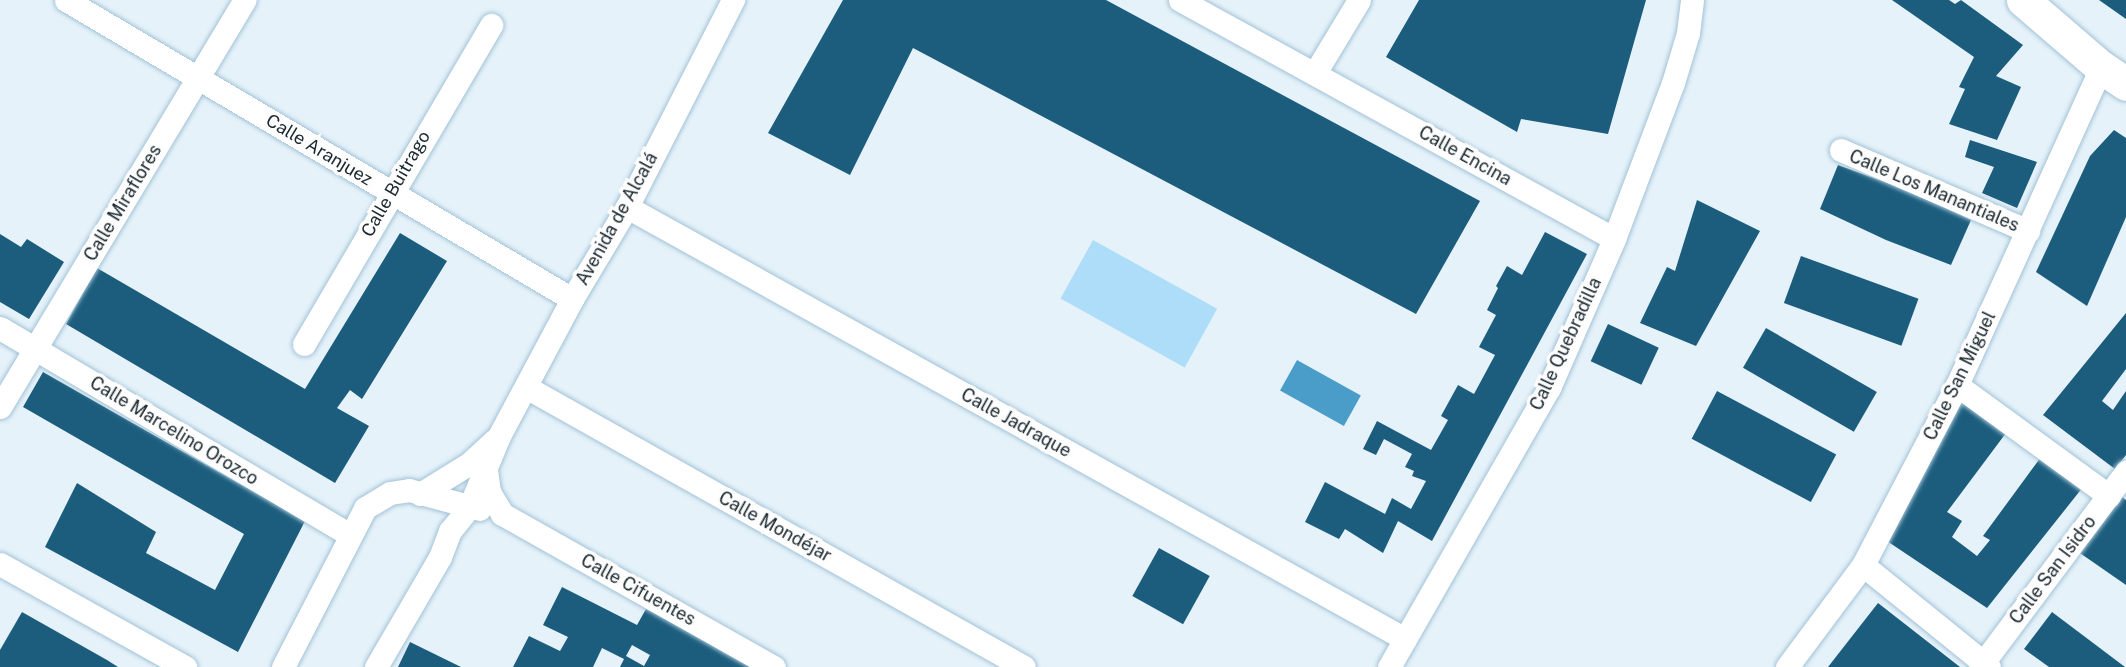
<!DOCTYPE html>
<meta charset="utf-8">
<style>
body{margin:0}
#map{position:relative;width:2126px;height:667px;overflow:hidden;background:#e5f2fa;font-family:"Public Sans",sans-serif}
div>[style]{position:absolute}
.green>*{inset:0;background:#aeddfa;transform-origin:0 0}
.water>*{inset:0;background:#4b9dc9;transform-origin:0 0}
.building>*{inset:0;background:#1c5d7d;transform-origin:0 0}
.roads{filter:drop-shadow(0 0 2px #a2c2d6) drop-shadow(0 0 2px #a2c2d6)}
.street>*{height:23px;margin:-11.5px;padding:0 11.5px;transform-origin:11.5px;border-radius:11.5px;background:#fff}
.secondary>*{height:33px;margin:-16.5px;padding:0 16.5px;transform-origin:16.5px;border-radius:16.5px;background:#fff}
span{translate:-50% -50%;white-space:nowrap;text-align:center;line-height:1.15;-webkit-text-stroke:7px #fdfdfd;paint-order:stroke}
.street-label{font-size:18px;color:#1a272e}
</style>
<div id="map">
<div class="green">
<div style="left:1093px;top:240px;width:142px;height:67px;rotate:29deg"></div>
</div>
<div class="water">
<div style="left:1297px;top:360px;width:73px;height:35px;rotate:29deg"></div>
</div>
<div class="building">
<div style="clip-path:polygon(843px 0,1106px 0,1480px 201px,1416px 314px,913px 48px,850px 175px,768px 133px)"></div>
<div style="clip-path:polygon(1419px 0,1646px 0,1608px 134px,1521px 119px,1517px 132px,1386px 57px)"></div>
<div style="clip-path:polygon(1892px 0,1949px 0,1955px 4px,1961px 0,2023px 45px,1996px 76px,2021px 87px,1997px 140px,1949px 124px,1965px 89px,1959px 87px,1974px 57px)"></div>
<div style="clip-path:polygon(2099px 0,2126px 0,2126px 19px)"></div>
<div style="clip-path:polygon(2114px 130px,2126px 138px,2126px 217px,2087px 306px,2036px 272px,2090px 156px)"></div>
<div style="clip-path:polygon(1970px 140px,2037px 162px,2017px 208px,1982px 193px,1994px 167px,1965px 157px)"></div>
<div style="clip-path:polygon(1838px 165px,1909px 191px,1971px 220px,1951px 265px,1886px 240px,1820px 209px)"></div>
<div style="clip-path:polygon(1697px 200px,1760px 231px,1696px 346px,1640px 323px,1667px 267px,1675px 271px)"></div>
<div style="clip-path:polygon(1545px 232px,1587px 254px,1432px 541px,1398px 521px,1383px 553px,1345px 529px,1339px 539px,1305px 522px,1325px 482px,1385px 514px,1392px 498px,1411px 509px,1426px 481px,1412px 476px,1414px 471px,1405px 467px,1412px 454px,1384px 439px,1376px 455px,1363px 449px,1377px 421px,1431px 450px,1448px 420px,1441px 416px,1458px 385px,1474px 394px,1495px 355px,1479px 347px,1496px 315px,1487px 310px,1498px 288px,1496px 286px,1507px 266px,1522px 275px)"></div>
<div style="clip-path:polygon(400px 233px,447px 261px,362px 399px,350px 390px,337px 408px,369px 426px,335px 483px,66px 324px,97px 268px,305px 389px)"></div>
<div style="clip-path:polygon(0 234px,21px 247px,27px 239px,64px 262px,29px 319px,0 302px)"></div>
<div style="left:1801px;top:256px;width:125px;height:50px;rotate:20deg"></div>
<div style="clip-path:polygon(2126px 313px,2126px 369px,2102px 401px,2113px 410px,2126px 391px,2126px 455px,2115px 469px,2043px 415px)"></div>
<div style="left:1608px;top:324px;width:56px;height:41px;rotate:25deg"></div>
<div style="left:1766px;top:328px;width:128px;height:46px;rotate:30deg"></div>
<div style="clip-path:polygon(43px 372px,305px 521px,238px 652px,45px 547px,77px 483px,156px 532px,146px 553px,215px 590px,244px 534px,23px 407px)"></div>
<div style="left:1717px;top:391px;width:135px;height:54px;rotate:28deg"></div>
<div style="clip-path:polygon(1962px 398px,2006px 433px,1947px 512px,1962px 521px,1952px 537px,1977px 556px,1990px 540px,1983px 536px,2041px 457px,2083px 487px,1987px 608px,1884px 539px)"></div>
<div style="clip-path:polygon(2118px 494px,2126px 500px,2126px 585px,2077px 551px)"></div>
<div style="left:1159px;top:548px;width:58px;height:55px;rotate:29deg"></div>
<div style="clip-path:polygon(evenodd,562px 587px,637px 625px,646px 609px,754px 667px,620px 667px,624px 659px,602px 648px,593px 667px,513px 667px,529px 636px,560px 651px,568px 637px,543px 625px,562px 587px,632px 645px,650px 655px,644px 666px,626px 656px,632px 645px)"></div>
<div style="clip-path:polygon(1878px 603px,1960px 667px,1828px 667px)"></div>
<div style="clip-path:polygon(22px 612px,107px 660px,118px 667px,0 667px,0 650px)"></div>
<div style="clip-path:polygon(2052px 612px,2125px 667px,2049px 667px,2024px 649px)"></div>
<div style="clip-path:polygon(410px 642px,461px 667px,398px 667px)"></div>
</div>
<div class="roads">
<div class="street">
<div style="left:66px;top:0;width:588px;rotate:30.58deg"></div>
<div style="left:1180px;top:0;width:495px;rotate:28.8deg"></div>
<div style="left:1315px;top:73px;width:85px;rotate:-58.9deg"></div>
<div style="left:1841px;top:150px;width:204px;rotate:23.4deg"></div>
<div style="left:627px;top:207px;width:890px;rotate:29.04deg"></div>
<div style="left:0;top:328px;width:405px;rotate:30.6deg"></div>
<div style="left:304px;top:344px;width:370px;rotate:-59.6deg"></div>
<div style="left:1957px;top:385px;width:188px;rotate:36.1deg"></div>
<div style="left:526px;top:387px;width:571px;rotate:29.35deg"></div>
<div style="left:0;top:407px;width:475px;rotate:-59deg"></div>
<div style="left:486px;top:470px;width:22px;rotate:82deg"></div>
<div style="left:489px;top:492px;width:26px;rotate:59deg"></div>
<div style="left:502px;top:514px;width:312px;rotate:29.4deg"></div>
<div style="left:420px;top:494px;width:59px;rotate:-31.8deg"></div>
<div style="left:470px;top:463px;width:34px;rotate:-43deg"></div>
<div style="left:0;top:564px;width:212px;rotate:29.1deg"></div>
<div style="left:1863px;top:565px;width:162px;rotate:39deg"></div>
<div style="left:283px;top:667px;width:179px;rotate:-62.7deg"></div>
<div style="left:365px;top:508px;width:29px;rotate:-31deg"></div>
<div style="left:390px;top:493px;width:19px;rotate:-9deg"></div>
<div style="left:409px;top:490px;width:73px;rotate:15deg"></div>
<div style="left:376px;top:667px;width:127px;rotate:-59.8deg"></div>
<div style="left:440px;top:557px;width:28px;rotate:-69deg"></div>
<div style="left:450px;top:531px;width:32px;rotate:-51deg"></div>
<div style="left:470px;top:506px;width:76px;rotate:-67.5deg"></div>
<div style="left:499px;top:436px;width:155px;rotate:-61.9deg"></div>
<div style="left:572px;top:299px;width:107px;rotate:-59.1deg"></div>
<div style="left:627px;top:207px;width:233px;rotate:-62.9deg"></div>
<div style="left:1389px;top:667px;width:322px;rotate:-60.2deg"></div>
<div style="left:1549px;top:388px;width:163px;rotate:-66.4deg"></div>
<div style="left:1614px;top:239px;width:167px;rotate:-69.3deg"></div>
<div style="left:1673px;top:83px;width:52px;rotate:-73.3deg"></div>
<div style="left:1688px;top:33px;width:33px;rotate:-83deg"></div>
<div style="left:1787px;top:667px;width:127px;rotate:-53.3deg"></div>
<div style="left:1863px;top:565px;width:203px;rotate:-62.4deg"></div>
<div style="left:1957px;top:385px;width:349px;rotate:-65.6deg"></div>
<div style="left:1980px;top:667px;width:244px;rotate:-53.2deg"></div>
</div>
<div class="secondary">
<div style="left:2023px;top:0;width:103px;rotate:40.7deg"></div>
<div style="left:2101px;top:67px;width:30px;rotate:34deg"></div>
</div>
</div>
<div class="street-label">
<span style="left:319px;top:150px;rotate:31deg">Calle Aranjuez</span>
<span style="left:1465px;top:156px;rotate:29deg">Calle Encina</span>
<span style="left:396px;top:184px;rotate:-60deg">Calle Buitrago</span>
<span style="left:1934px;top:191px;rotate:23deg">Calle Los Manantiales</span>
<span style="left:123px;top:203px;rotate:-59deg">Calle Miraflores</span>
<span style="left:617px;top:219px;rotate:-61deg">Avenida de Alcalá</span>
<span style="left:1566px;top:344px;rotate:-65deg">Calle Quebradilla</span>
<span style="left:1960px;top:376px;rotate:-64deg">Calle San Miguel</span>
<span style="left:1016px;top:423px;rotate:29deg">Calle Jadraque</span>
<span style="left:174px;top:431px;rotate:31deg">Calle Marcelino Orozco</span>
<span style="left:775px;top:527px;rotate:29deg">Calle Mondéjar</span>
<span style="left:2053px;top:570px;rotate:-53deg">Calle San Isidro</span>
<span style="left:638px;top:590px;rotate:29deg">Calle Cifuentes</span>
</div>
</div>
